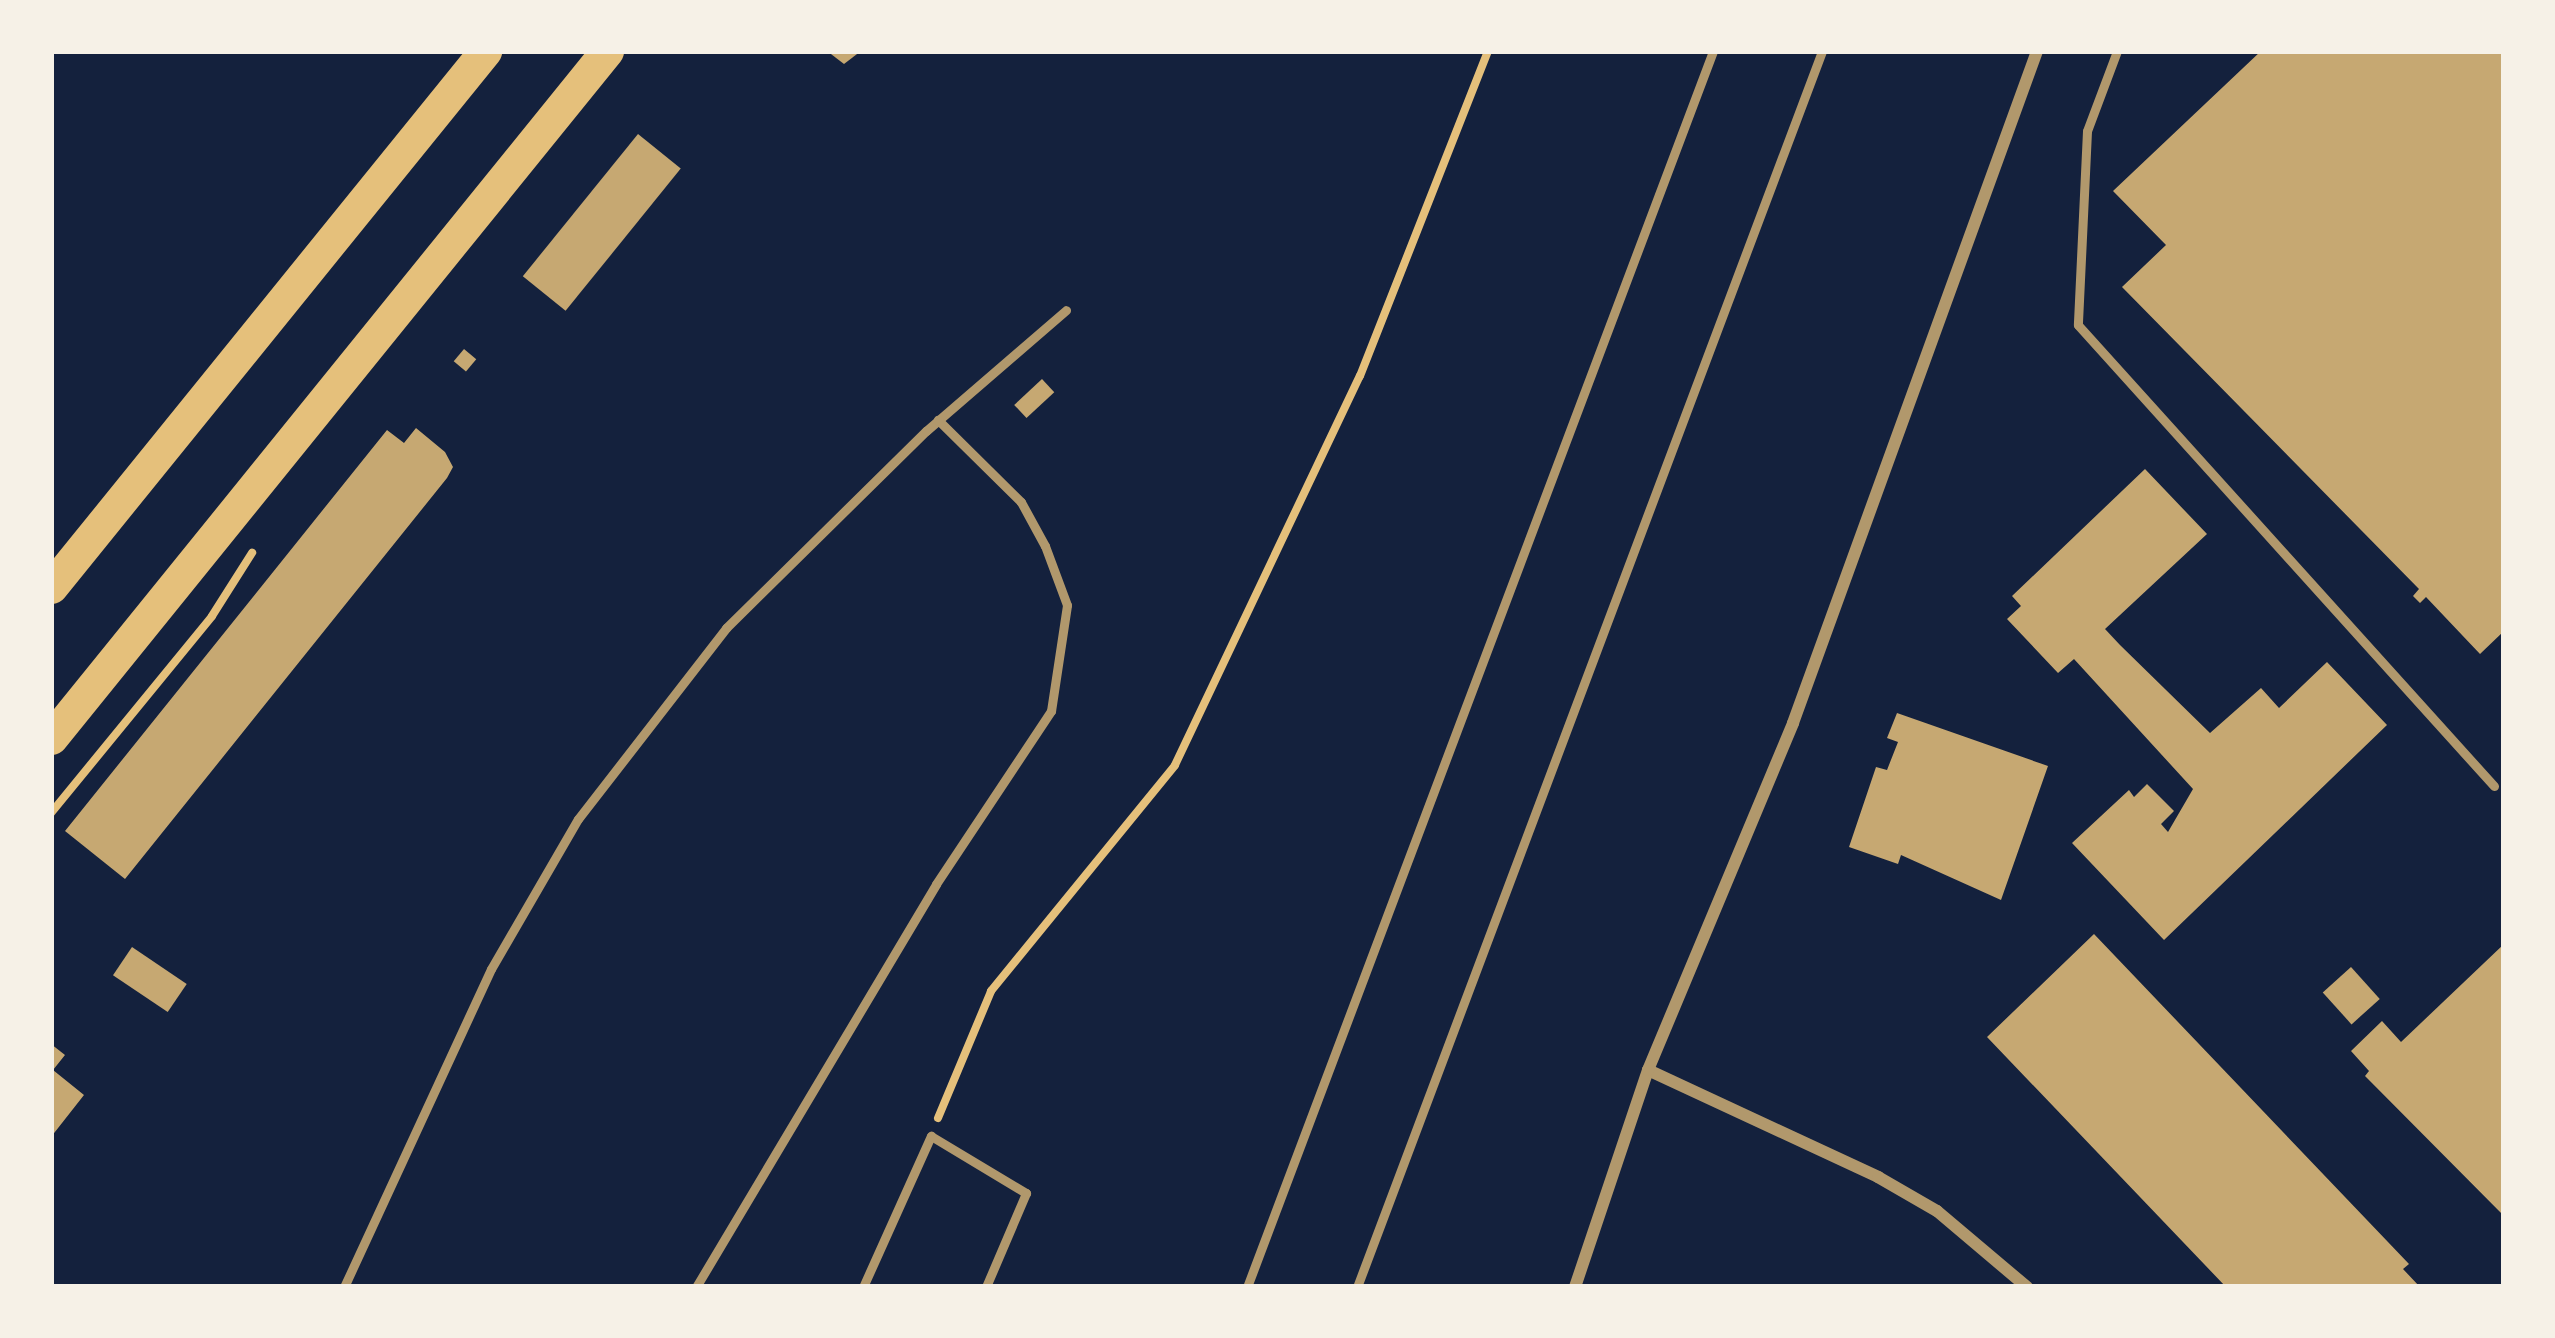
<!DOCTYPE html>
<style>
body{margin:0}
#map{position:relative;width:2555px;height:1338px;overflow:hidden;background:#14213d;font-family:Quicksand,sans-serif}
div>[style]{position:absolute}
.building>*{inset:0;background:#c6a872;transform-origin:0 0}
.path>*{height:8px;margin:-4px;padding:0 4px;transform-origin:4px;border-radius:4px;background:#e5c07b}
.service>*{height:9px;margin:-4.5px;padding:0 4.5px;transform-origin:4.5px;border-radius:4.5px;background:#b1986c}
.minor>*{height:12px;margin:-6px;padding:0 6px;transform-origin:6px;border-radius:6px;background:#b1986c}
.trunk>*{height:33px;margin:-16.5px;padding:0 16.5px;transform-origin:16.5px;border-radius:16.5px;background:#e5c07b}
span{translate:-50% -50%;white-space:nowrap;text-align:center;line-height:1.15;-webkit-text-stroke:10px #f6f1e7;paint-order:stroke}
.frame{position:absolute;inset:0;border:54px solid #f6f1e7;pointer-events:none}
</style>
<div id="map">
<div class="building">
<div style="clip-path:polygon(827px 51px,861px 51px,844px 64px)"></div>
<div style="clip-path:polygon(2261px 51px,2504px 51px,2504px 631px,2480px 654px,2426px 597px,2420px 603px,2413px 596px,2419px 589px,2122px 287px,2166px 245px,2113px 191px)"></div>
<div style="left:638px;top:134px;width:55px;height:183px;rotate:39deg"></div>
<div style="left:464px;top:349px;width:16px;height:16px;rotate:40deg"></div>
<div style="left:1042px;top:379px;width:18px;height:38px;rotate:47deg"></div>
<div style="clip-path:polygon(416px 428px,445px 452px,453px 467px,447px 478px,125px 879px,65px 831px,387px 430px,404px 443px)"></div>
<div style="clip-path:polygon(2145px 469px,2207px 534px,2105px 629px,2120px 645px,2210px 733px,2261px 688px,2279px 708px,2327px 662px,2387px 725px,2164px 940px,2072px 843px,2129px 790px,2134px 797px,2147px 784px,2174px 811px,2161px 824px,2168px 832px,2193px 789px,2074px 659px,2058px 673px,2007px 619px,2021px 606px,2012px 596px)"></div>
<div style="clip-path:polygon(1897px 713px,2048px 766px,2001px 900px,1901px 855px,1898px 864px,1849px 847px,1876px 767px,1887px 770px,1898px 742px,1887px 738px)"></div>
<div style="clip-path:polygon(2094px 934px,2409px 1264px,2403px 1269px,2420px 1287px,2226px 1287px,1987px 1037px)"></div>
<div style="clip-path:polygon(2504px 944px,2504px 1216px,2365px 1076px,2369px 1071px,2351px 1051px,2382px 1021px,2401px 1042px)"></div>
<div style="left:132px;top:947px;width:66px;height:34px;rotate:34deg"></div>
<div style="left:2351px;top:967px;width:43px;height:38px;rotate:48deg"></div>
<div style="clip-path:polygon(51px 1044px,65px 1055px,53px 1070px,84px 1095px,51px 1137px)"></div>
</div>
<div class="path">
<div style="left:51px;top:813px;width:254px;rotate:-50.7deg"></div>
<div style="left:212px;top:616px;width:75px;rotate:-57.6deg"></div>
<div style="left:938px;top:1118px;width:138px;rotate:-67.3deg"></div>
<div style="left:991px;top:991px;width:291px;rotate:-50.8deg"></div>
<div style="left:1175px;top:765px;width:431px;rotate:-64.6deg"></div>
<div style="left:1360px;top:376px;width:349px;rotate:-68.5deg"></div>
</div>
<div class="service">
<div style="left:2117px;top:51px;width:85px;rotate:110.6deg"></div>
<div style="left:2087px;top:131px;width:194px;rotate:92.7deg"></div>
<div style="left:2078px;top:325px;width:621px;rotate:47.94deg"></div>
<div style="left:344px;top:1287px;width:350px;rotate:-65.2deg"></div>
<div style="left:491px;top:969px;width:173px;rotate:-59.9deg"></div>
<div style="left:578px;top:819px;width:242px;rotate:-52.2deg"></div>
<div style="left:726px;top:628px;width:281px;rotate:-44.6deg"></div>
<div style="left:926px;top:431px;width:185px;rotate:-40.8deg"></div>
<div style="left:696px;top:1287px;width:469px;rotate:-59.2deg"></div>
<div style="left:936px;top:884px;width:208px;rotate:-56.4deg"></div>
<div style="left:1051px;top:711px;width:107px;rotate:-81.4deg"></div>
<div style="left:1067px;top:605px;width:63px;rotate:-110.4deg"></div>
<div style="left:1045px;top:546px;width:50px;rotate:-118.6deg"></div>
<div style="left:1021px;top:502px;width:117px;rotate:-135.3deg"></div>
<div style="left:863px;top:1287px;width:166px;rotate:-65.8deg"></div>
<div style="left:931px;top:1136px;width:111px;rotate:31deg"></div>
<div style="left:1026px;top:1193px;width:102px;rotate:113.1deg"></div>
<div style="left:1247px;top:1287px;width:1321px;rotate:-69.34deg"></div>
<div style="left:1357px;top:1287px;width:1321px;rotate:-69.38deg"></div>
</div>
<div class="minor">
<div style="left:1648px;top:1070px;width:254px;rotate:24.9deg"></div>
<div style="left:1878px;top:1177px;width:68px;rotate:30deg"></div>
<div style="left:1937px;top:1211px;width:118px;rotate:40.2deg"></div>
<div style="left:1575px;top:1287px;width:229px;rotate:-71.4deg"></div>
<div style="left:1648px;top:1070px;width:376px;rotate:-67.3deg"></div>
<div style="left:1793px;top:723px;width:715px;rotate:-70.04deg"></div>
</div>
<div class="trunk">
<div style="left:51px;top:587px;width:690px;rotate:-51deg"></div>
<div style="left:51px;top:738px;width:884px;rotate:-51.02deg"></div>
</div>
<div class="frame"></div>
</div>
